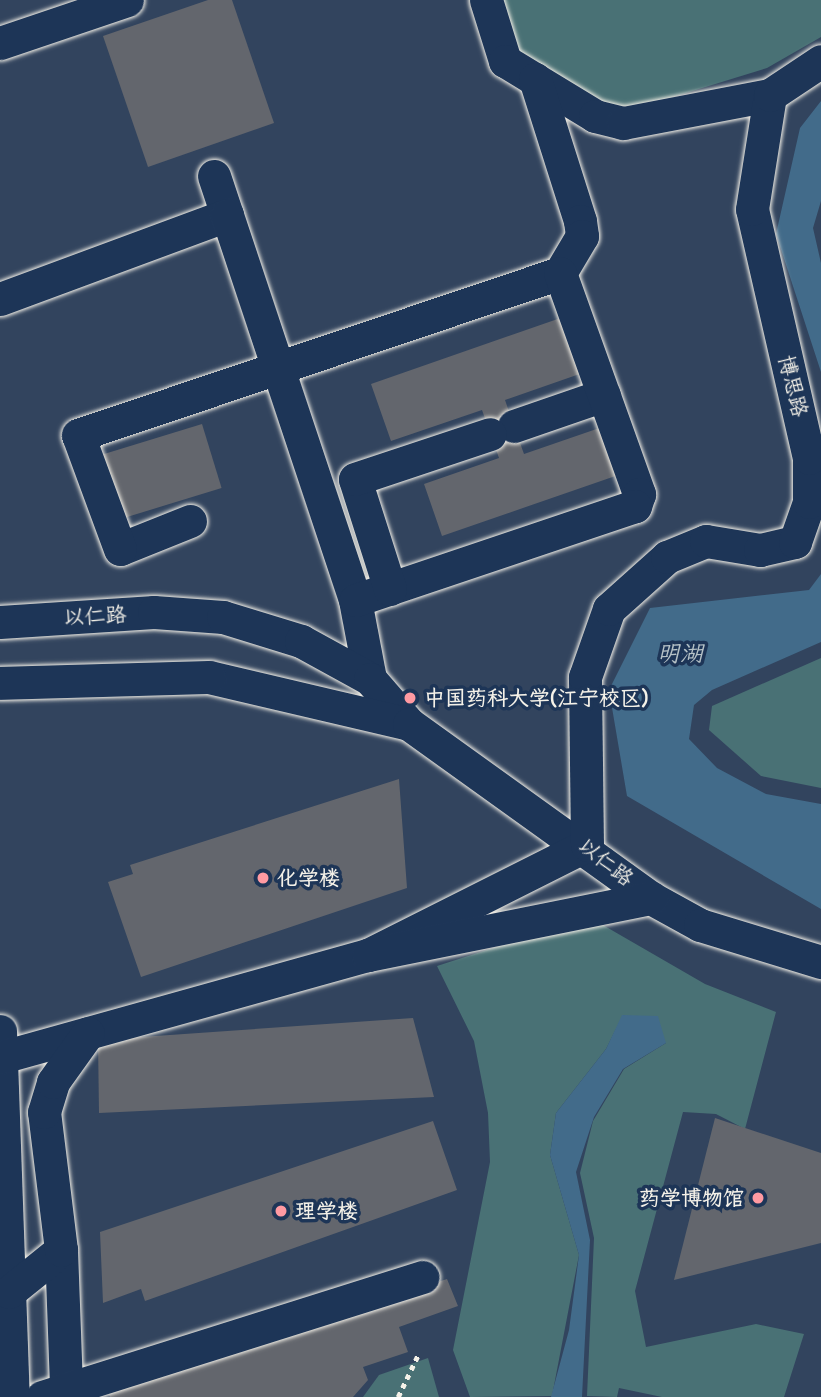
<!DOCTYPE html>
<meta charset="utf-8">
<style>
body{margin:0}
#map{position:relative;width:821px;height:1397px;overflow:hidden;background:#1d3557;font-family:"Patrick Hand","LXGW WenKai TC",sans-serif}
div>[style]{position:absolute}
.built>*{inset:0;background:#32445e;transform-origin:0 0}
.green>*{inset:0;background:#497175}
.water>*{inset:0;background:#426b8a}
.building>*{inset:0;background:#63666d;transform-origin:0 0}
.path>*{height:4.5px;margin-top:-2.25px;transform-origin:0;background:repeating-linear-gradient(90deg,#f4f1e8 0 5px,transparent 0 10px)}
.roads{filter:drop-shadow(0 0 2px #f4f1e8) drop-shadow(0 0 2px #f4f1e8)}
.minor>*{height:33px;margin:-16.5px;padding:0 16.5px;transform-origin:16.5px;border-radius:16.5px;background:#1d3557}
.dots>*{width:19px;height:19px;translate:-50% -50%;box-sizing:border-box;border:4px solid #1d3557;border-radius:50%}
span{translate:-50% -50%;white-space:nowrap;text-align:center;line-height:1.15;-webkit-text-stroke:7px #1d3557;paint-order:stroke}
.street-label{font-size:21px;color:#f4f1e8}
.poi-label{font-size:21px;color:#f4f1e8;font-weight:700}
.left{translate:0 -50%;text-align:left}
.right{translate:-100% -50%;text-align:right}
.water-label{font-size:23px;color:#b6c2c7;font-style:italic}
</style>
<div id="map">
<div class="built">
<div style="left:0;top:0;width:821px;height:1397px"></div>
</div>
<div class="green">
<div style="clip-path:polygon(496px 0,821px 0,821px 37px,767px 68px,621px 113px,509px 51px)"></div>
<div style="clip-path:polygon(821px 658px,821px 788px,761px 776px,709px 730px,712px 706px)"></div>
<div style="clip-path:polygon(589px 917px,705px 984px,776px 1012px,745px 1129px,716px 1114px,683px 1112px,635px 1291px,646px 1347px,756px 1324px,804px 1334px,784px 1397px,662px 1397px,619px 1388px,617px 1397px,587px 1396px,594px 1238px,580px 1173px,593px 1121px,624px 1069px,666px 1043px,623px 1015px,606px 1049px,556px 1113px,550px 1155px,579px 1255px,552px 1396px,470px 1397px,453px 1350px,490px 1162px,488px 1113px,474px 1041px,437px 966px)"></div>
<div style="clip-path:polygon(428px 1358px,439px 1397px,363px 1397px,379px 1375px)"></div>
</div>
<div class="water">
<div style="clip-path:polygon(821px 101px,821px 201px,813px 228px,821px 263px,821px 372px,776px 234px,800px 128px)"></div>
<div style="clip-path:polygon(821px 574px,821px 642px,712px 690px,694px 705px,689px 739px,717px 768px,766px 794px,821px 804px,821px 909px,627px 796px,609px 690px,650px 608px,809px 590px)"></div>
<div style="clip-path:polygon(622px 1015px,658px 1016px,666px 1043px,623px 1069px,594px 1117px,576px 1172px,590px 1240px,582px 1397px,551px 1397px,569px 1330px,579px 1255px,550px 1155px,556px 1113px,606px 1049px)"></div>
</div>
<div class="building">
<div style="clip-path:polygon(208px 0,232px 0,274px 123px,148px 167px,103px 36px)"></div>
<div style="clip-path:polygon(572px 314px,591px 370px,505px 400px,514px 426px,524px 454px,611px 424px,627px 472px,442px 536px,424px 484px,499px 458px,482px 410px,391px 441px,371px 384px)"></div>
<div style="left:202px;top:424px;width:67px;height:116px;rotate:73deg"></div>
<div style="clip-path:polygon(399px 779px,407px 888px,141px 977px,108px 882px,133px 874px,130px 865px)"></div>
<div style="clip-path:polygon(413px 1018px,434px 1097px,99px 1113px,98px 1040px)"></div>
<div style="clip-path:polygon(715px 1118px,821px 1153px,821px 1243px,674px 1280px)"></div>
<div style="clip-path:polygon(433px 1121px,457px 1190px,145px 1301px,141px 1289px,103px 1303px,100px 1232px)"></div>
<div style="clip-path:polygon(447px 1279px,458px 1306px,399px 1327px,408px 1352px,363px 1367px,368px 1380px,353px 1397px,110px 1397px,107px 1389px)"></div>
</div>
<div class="path">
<div style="left:398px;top:1397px;width:47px;rotate:-64.5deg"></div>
</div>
<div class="roads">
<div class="minor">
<div style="left:486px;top:0;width:64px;rotate:72.7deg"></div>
<div style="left:505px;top:61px;width:105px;rotate:31.4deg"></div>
<div style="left:595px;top:116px;width:29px;rotate:14deg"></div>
<div style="left:623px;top:123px;width:150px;rotate:-10.8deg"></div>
<div style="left:0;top:43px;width:134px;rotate:-18.7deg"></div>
<div style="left:535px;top:79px;width:149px;rotate:72.4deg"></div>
<div style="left:580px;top:221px;width:15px;rotate:82deg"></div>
<div style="left:582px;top:236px;width:43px;rotate:120.7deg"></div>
<div style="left:214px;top:176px;width:41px;rotate:71.6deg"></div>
<div style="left:0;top:299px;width:242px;rotate:-20.3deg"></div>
<div style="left:227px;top:215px;width:406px;rotate:71.6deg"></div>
<div style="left:355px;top:600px;width:80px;rotate:79.2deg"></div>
<div style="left:514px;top:426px;width:95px;rotate:-19deg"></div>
<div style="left:190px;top:521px;width:75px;rotate:158.2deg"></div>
<div style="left:120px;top:549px;width:121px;rotate:-110.2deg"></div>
<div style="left:78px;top:435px;width:508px;rotate:-18.58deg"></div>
<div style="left:560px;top:273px;width:235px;rotate:70.3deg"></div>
<div style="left:639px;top:494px;width:13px;rotate:108deg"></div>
<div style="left:635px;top:506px;width:295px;rotate:161.4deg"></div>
<div style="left:390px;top:589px;width:115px;rotate:-107.7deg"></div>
<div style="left:355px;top:479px;width:142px;rotate:-18.4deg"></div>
<div style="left:0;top:622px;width:154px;rotate:-3.7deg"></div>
<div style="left:154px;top:612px;width:69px;rotate:4.1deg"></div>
<div style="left:223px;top:617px;width:82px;rotate:17.1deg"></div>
<div style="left:301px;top:641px;width:79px;rotate:28.8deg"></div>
<div style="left:370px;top:679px;width:60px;rotate:49.1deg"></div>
<div style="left:409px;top:724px;width:205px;rotate:-166.8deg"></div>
<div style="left:209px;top:677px;width:209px;rotate:178.4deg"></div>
<div style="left:409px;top:724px;width:298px;rotate:35.7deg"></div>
<div style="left:651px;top:898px;width:56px;rotate:28.9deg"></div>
<div style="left:700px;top:925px;width:127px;rotate:17deg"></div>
<div style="left:368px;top:955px;width:245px;rotate:-26.7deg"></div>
<div style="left:587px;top:845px;width:168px;rotate:-90.7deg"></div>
<div style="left:585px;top:677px;width:72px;rotate:-70.6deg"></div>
<div style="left:609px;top:609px;width:78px;rotate:-41.9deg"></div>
<div style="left:667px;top:557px;width:42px;rotate:-22.3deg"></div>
<div style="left:706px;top:541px;width:55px;rotate:9.5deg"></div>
<div style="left:760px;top:550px;width:36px;rotate:-13deg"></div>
<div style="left:795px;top:542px;width:42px;rotate:-70.7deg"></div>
<div style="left:809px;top:502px;width:44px;rotate:-90deg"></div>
<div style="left:809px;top:458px;width:255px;rotate:-102.9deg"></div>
<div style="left:752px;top:209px;width:115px;rotate:-81deg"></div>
<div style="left:770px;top:95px;width:61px;rotate:-33.7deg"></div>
<div style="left:0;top:1031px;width:366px;rotate:88deg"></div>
<div style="left:2px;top:1057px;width:380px;rotate:-15.6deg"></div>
<div style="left:368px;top:955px;width:289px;rotate:-11.4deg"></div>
<div style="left:61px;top:1250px;width:139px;rotate:87.9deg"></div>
<div style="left:9px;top:1292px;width:67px;rotate:-38.9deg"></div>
<div style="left:61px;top:1250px;width:139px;rotate:-97deg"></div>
<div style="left:44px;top:1112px;width:31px;rotate:-73deg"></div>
<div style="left:53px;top:1082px;width:60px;rotate:-54.5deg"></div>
<div style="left:42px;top:1397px;width:399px;rotate:-17.5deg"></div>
</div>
</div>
<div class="dots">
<div style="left:410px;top:698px;background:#ff9aa2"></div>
<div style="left:263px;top:878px;background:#ff9aa2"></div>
<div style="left:758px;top:1198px;background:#ff9aa2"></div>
<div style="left:281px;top:1211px;background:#ff9aa2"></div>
</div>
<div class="street-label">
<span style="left:793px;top:386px;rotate:76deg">博思路</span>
<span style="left:95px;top:616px;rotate:-3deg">以仁路</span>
<span style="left:606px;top:862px;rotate:38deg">以仁路</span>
</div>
<div class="poi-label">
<span class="left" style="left:424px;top:698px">中国药科大学(江宁校区)</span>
<span class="left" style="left:277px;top:878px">化学楼</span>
<span class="right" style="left:744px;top:1198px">药学博物馆</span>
<span class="left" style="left:295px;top:1211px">理学楼</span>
</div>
<div class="water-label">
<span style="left:680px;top:653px">明湖</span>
</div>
</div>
